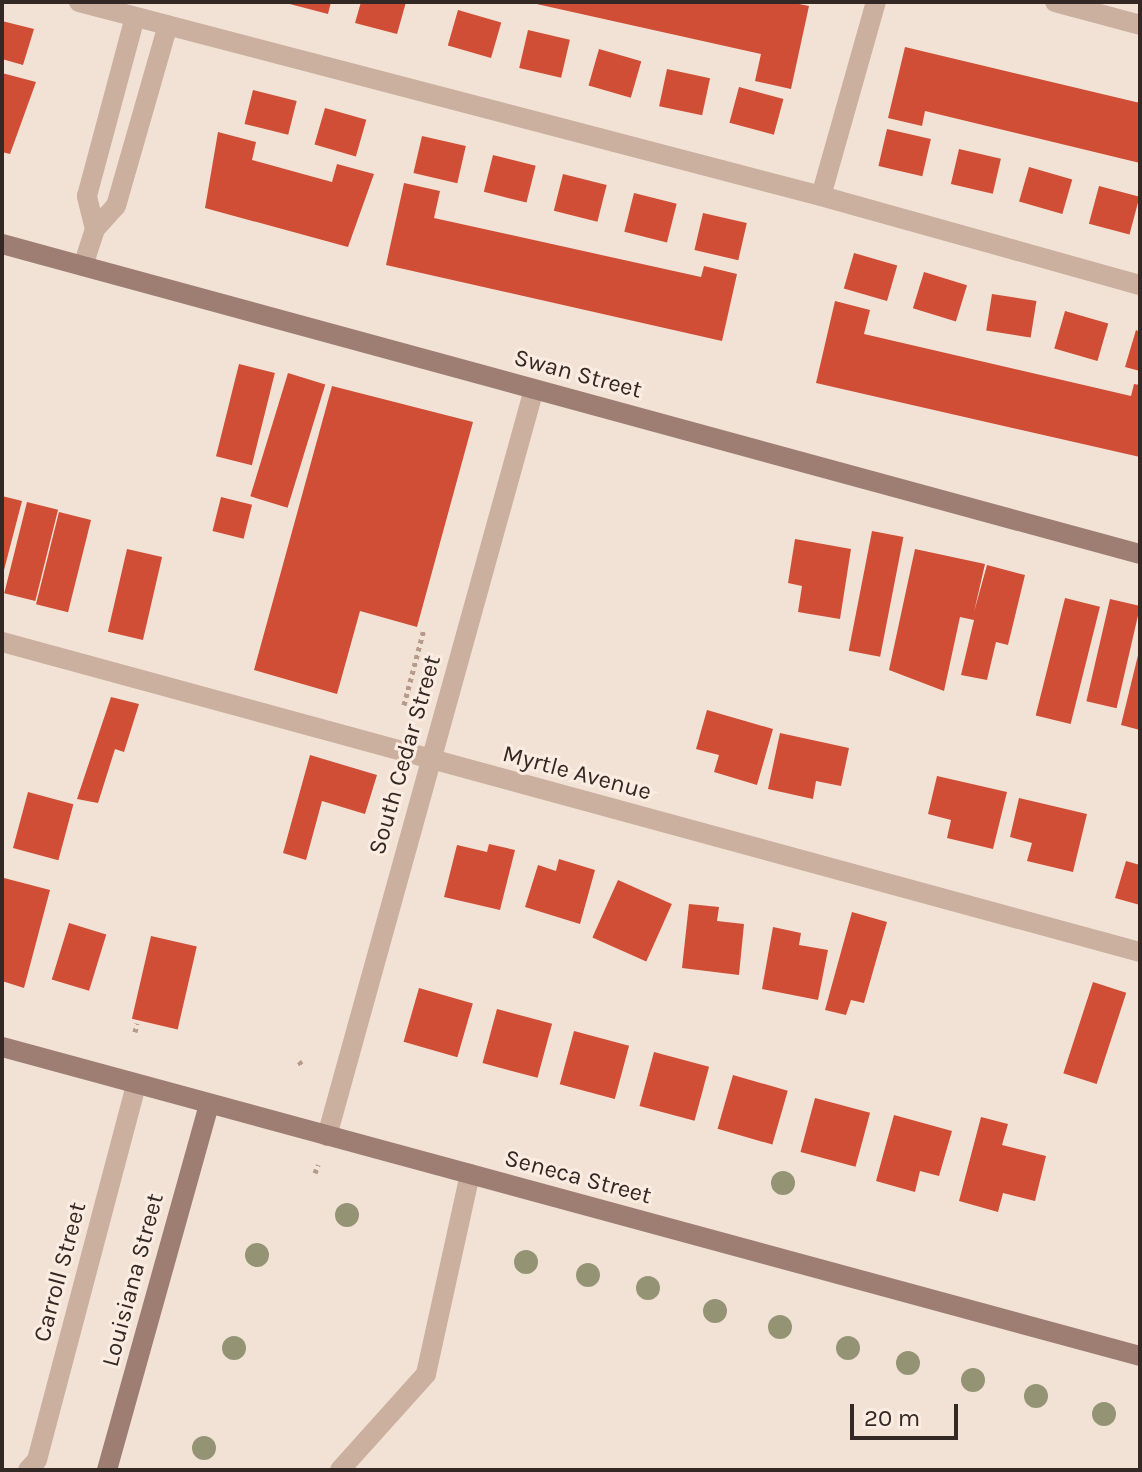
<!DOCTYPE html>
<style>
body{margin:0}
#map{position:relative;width:1142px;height:1472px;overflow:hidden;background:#f2e2d5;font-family:Karla,sans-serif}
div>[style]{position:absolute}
.building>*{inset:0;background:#d04e35;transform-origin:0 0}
.path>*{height:5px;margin-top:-2.5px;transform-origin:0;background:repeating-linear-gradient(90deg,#b69a8a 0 4px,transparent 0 8px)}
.lane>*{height:20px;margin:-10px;padding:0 10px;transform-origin:10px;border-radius:10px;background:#cbb0a0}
.street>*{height:20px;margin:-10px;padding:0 10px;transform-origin:10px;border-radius:10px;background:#cbb0a0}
.secondary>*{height:20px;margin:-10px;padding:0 10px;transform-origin:10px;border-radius:10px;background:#9e7e72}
.trees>*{width:24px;height:24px;margin:-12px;border-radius:50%;background:#949475}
span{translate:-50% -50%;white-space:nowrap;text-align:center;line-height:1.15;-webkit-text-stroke:6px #faece1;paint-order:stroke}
.street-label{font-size:24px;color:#342824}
.frame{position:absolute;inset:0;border:4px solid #342824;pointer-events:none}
.scale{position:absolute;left:850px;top:1404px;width:108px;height:36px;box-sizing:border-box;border:4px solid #342824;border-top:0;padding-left:10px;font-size:24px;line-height:28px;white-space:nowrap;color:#342824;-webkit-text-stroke:6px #faece1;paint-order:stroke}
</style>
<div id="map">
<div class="building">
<div style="clip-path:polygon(282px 2px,331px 2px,328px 14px)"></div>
<div style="clip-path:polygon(361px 2px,406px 2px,397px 34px,355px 23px)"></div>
<div style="clip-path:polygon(789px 2px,809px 6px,791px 89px,755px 81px,761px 54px,532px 3px)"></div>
<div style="left:458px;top:10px;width:45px;height:37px;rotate:16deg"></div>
<div style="clip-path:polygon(2px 21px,34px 29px,23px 65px,2px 59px)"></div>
<div style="left:528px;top:30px;width:43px;height:39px;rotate:13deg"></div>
<div style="clip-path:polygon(905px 47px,1140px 103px,1140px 163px,925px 111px,922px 126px,888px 118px)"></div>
<div style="left:599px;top:49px;width:44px;height:38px;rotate:16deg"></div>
<div style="left:667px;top:69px;width:44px;height:38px;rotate:12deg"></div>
<div style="clip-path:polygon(2px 73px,36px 82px,10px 154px,2px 152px)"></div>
<div style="left:739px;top:87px;width:46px;height:37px;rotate:15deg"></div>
<div style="left:253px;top:90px;width:45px;height:35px;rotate:14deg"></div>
<div style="left:325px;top:108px;width:43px;height:38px;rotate:16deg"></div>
<div style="left:887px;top:129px;width:45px;height:38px;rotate:13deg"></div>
<div style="clip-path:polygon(218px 132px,256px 142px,252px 160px,332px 182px,337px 164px,374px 174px,348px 247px,205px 208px)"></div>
<div style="left:422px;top:136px;width:45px;height:38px;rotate:13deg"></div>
<div style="left:959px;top:149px;width:43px;height:36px;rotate:13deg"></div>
<div style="left:493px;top:155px;width:44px;height:38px;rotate:14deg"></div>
<div style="left:1029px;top:167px;width:45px;height:36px;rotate:16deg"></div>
<div style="left:563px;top:174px;width:45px;height:38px;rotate:14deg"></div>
<div style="clip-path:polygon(404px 183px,440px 191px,434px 218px,701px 277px,704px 266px,737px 274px,722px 341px,386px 265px)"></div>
<div style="left:1099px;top:186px;width:42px;height:39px;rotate:15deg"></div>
<div style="left:634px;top:193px;width:44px;height:40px;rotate:14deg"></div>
<div style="left:703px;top:213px;width:45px;height:38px;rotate:13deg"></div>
<div style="left:854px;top:253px;width:45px;height:37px;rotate:16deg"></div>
<div style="left:924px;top:272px;width:45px;height:38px;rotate:17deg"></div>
<div style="left:992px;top:294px;width:45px;height:37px;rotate:9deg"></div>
<div style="clip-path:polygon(835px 301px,870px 310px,864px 334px,1131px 396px,1134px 384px,1140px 385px,1140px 457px,816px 383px)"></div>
<div style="left:1065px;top:311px;width:45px;height:39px;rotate:16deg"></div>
<div style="clip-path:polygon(1136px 330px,1140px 332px,1140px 371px,1125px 367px)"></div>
<div style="left:239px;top:364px;width:37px;height:95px;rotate:14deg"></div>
<div style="left:288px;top:373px;width:39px;height:129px;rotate:17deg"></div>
<div style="clip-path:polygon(332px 386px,473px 422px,417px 627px,360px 611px,337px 694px,254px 670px)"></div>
<div style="clip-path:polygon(2px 496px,22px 501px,3px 574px,2px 574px)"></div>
<div style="left:221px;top:497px;width:32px;height:35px;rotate:14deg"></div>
<div style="left:27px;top:502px;width:32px;height:94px;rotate:14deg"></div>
<div style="left:59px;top:512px;width:33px;height:95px;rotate:14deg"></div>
<div style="left:872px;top:531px;width:32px;height:122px;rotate:11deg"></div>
<div style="clip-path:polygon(795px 539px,851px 549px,840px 619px,798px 612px,802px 586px,788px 583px)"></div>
<div style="left:127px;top:549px;width:36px;height:85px;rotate:13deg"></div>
<div style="clip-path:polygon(915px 549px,985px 564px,974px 612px,987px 565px,1025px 575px,1008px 645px,996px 642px,987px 680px,961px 675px,974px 620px,960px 617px,944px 691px,889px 670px)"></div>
<div style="left:1065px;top:598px;width:36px;height:121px;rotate:14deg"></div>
<div style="left:1110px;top:599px;width:31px;height:105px;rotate:13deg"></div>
<div style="clip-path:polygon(1139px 651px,1140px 651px,1140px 730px,1121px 725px)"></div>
<div style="clip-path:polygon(111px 697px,139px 704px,124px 752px,115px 749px,98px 803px,77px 799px)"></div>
<div style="clip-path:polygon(707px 710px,773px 729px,757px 785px,714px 772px,719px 755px,696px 749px)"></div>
<div style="clip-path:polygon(780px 733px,849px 748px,841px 786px,816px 781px,813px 799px,768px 789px)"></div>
<div style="clip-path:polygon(310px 755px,377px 775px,365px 814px,322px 801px,306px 860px,283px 853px)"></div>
<div style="clip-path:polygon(937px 776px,1007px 792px,993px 849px,947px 838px,951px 820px,928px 814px)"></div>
<div style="left:28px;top:792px;width:47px;height:58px;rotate:15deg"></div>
<div style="clip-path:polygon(1019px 798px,1087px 814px,1073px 872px,1027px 861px,1032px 843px,1010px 837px)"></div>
<div style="clip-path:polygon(489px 844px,515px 850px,500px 910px,444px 897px,457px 845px,487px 852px)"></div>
<div style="clip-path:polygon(559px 859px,595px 870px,580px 924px,525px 907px,538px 865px,556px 871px)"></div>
<div style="clip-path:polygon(1126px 861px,1140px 865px,1140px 905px,1115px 898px)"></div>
<div style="clip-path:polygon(4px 878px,50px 890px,24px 988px,2px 981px)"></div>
<div style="left:618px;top:880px;width:59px;height:63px;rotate:24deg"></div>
<div style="clip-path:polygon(689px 904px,719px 907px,717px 921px,744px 924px,739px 975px,682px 968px)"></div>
<div style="clip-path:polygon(852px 912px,887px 922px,864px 1003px,851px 1000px,846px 1015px,825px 1010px)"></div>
<div style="left:69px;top:923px;width:39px;height:59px;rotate:17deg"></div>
<div style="clip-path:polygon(773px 927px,801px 933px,799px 945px,828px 950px,818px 1000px,762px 989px)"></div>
<div style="left:151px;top:936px;width:47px;height:85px;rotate:13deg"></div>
<div style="left:1093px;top:982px;width:35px;height:96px;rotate:18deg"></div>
<div style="left:419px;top:988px;width:56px;height:56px;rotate:16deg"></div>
<div style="left:497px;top:1009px;width:57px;height:56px;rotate:15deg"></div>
<div style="left:574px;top:1031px;width:57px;height:55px;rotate:15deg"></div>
<div style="left:654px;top:1052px;width:57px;height:56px;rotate:15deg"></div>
<div style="left:733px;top:1075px;width:57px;height:56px;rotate:16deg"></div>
<div style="left:815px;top:1098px;width:57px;height:56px;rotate:15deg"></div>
<div style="clip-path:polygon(894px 1115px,952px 1131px,939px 1176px,920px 1171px,915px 1192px,876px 1181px)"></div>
<div style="clip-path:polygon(981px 1117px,1008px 1124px,1002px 1145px,1046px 1156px,1035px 1201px,1003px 1193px,998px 1212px,959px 1201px)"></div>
</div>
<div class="path">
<div style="left:404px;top:705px;width:79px;rotate:-75.3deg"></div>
<div style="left:135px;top:1032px;width:9px;rotate:-77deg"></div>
<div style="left:299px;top:1061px;width:7px;rotate:56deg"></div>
<div style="left:315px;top:1173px;width:9px;rotate:-69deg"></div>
</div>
<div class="lane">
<div style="left:79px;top:2px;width:767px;rotate:14.65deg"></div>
<div style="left:821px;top:196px;width:202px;rotate:-74.2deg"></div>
<div style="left:821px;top:196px;width:331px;rotate:15.6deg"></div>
<div style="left:95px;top:229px;width:34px;rotate:-104deg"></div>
<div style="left:87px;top:196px;width:185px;rotate:-75deg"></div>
<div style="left:83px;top:266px;width:39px;rotate:-72deg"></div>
<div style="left:95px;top:229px;width:31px;rotate:-48deg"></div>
<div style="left:116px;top:206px;width:188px;rotate:-74deg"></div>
<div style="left:340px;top:1470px;width:129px;rotate:-48.1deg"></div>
<div style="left:426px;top:1374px;width:205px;rotate:-77.6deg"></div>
</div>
<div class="street">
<div style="left:1055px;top:2px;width:88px;rotate:15.1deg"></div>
<div style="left:2px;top:642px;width:1179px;rotate:15.24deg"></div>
<div style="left:327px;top:1136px;width:775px;rotate:-74.51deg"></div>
<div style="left:28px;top:1470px;width:13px;rotate:-48deg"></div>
<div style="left:37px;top:1460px;width:389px;rotate:-75.2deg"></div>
</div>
<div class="secondary">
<div style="left:2px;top:244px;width:1179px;rotate:15.24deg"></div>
<div style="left:2px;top:1047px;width:1179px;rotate:15.19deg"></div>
<div style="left:107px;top:1470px;width:380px;rotate:-74.4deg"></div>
</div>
<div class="trees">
<div style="left:783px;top:1183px"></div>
<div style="left:347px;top:1215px"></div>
<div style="left:257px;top:1255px"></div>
<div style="left:526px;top:1262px"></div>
<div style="left:588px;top:1275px"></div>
<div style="left:648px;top:1288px"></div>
<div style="left:715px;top:1311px"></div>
<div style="left:780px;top:1327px"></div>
<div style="left:234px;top:1348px"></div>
<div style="left:848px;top:1348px"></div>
<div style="left:908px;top:1363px"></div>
<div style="left:973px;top:1380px"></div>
<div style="left:1036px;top:1396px"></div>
<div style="left:1104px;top:1414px"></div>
<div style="left:204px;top:1448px"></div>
</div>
<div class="street-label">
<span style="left:578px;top:374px;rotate:15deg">Swan Street</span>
<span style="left:405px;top:755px;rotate:-74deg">South Cedar Street</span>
<span style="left:577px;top:773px;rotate:15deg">Myrtle Avenue</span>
<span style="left:578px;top:1177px;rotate:15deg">Seneca Street</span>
<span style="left:60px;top:1272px;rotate:-75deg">Carroll Street</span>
<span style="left:133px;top:1280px;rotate:-75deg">Louisiana Street</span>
</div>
<div class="frame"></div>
<div class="scale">20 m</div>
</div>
